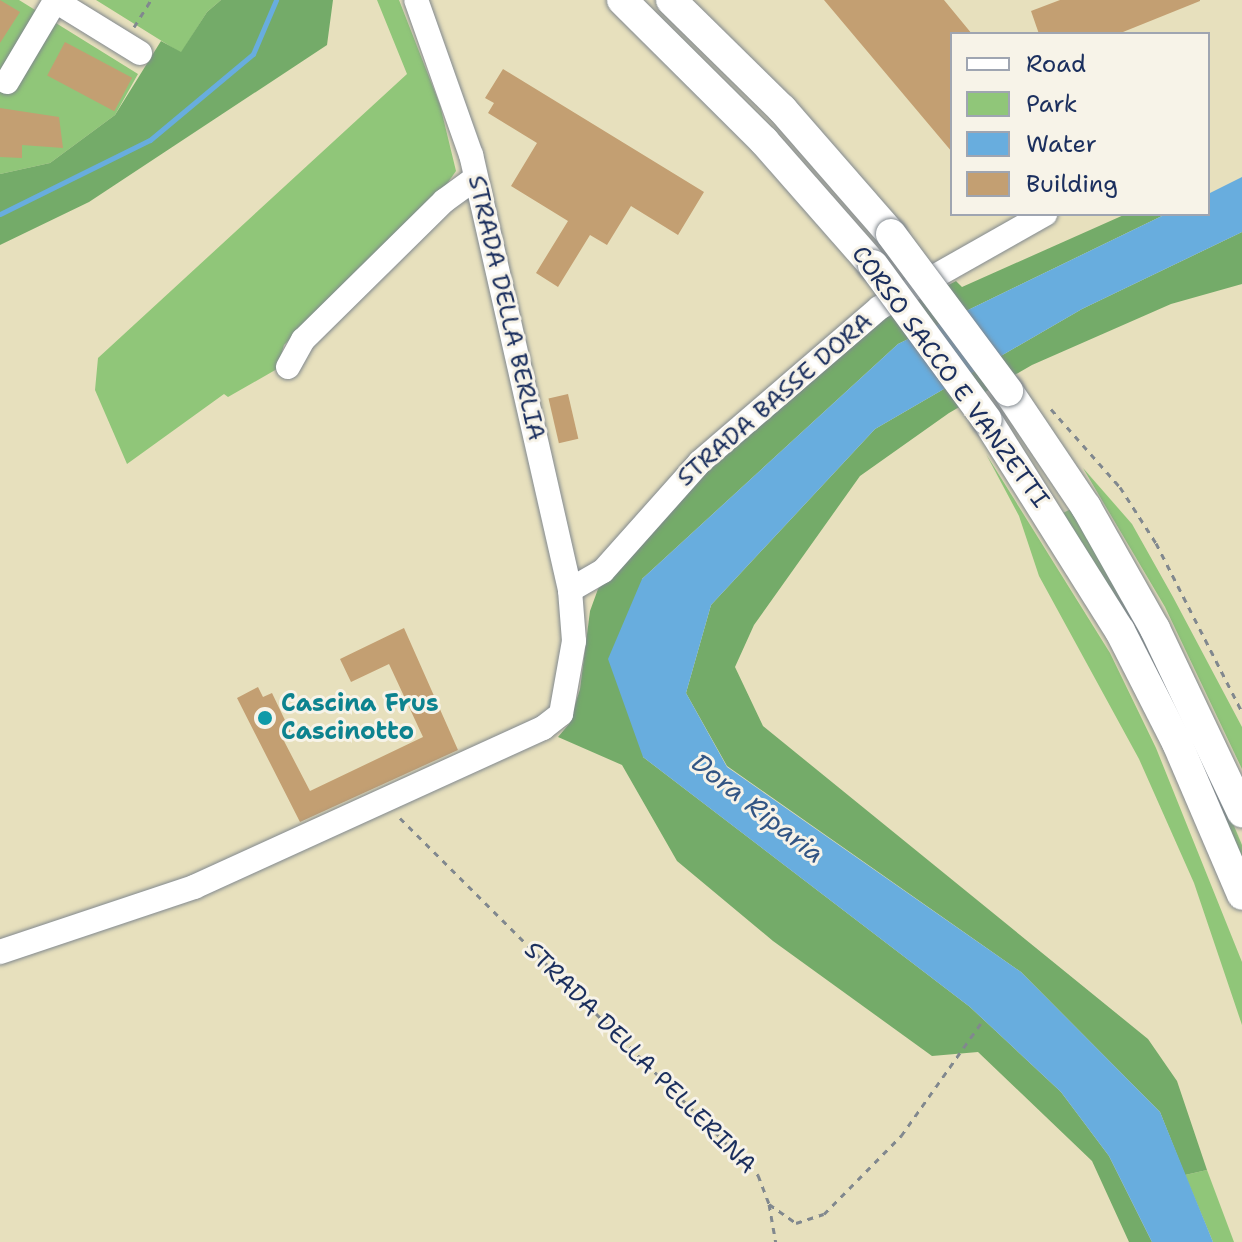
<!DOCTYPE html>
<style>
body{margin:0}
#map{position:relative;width:1242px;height:1242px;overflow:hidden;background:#e7e0bd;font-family:"Shantell Sans",sans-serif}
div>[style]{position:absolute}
.green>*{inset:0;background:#90c679}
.forest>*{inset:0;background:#74ab69}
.water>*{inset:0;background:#68adde}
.stream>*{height:5px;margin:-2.5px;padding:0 2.5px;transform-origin:2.5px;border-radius:2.5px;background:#68adde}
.building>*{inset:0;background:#c39f72;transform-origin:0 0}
.path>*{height:3px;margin-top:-1.5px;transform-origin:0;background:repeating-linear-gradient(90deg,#81888e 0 6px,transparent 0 12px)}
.roads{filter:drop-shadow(0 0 2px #81888e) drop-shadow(0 0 2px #81888e)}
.minor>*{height:24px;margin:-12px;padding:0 12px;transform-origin:12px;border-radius:12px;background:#fff}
.major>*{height:30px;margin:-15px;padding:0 15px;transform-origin:15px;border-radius:15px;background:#fff}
.bridges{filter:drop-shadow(0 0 2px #81888e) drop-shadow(0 0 2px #81888e)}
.major-bridge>*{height:30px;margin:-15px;padding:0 15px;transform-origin:15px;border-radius:15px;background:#fff}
.dots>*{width:22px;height:22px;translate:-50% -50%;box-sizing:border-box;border:4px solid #f7f3e8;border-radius:50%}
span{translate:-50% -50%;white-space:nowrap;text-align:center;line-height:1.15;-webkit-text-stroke:6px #f7f3e8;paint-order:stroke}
.street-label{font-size:24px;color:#1b2f5e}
.culture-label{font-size:24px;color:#0d838f;font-weight:700}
.left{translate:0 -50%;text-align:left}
.water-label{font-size:26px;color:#325584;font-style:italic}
.legend{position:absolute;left:950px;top:32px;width:260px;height:184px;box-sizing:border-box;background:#f7f3e8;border:2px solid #9fa5b1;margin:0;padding:10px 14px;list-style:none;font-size:24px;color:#1b2f5e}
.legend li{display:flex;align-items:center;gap:16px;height:40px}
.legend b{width:40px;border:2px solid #9fa5b1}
</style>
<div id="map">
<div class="green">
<div style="clip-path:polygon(0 0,19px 0,40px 13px,3px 80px,20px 85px,20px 72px,51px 20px,138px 74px,115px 115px,50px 163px,0 174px)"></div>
<div style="clip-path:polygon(96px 0,221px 0,207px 12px,181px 53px)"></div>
<div style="clip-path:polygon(377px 0,399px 0,440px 105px,456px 171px,442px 191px,284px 345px,277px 369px,228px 397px,224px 394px,127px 464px,95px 390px,98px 358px,407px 74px)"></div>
<div style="clip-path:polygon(986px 454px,1110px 653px,1156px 748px,1242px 962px,1242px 1025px,1194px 883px,1139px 759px,1039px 576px,1019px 516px)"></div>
<div style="clip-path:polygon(1083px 468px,1132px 524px,1173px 597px,1242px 727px,1242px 769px,1165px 607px)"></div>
<div style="clip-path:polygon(1071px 509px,1127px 604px,1211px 771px,1242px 845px,1242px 870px,1061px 514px)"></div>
<div style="clip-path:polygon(1207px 1170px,1234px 1242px,1213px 1242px,1185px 1175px)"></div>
</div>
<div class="forest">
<div style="clip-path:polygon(221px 0,333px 0,327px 45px,89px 202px,0 245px,0 174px,50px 163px,115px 115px,161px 41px,181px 52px,207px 12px)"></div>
<div style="clip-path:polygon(1126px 214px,1166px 214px,898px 344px,642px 579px,643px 757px,970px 1007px,1061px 1092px,1109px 1156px,1152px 1242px,1129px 1242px,1092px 1161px,978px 1052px,932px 1056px,773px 941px,677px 861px,622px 765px,558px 737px,569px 724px,580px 689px,590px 611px,598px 589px,710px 468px,886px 318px,956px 281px,962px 287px)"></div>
<div style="clip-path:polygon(1242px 232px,1242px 284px,1171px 304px,1032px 365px,949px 413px,860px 476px,754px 625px,735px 667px,763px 726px,1148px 1039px,1177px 1081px,1207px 1170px,1185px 1175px,1160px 1112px,1021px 972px,727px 766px,686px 693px,711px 605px,875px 429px,1082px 309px)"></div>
</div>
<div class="water">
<div style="clip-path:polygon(1242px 177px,1242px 232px,1082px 309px,875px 429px,711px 605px,686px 693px,727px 767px,1021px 972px,1160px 1112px,1213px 1242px,1152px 1242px,1109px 1156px,1061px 1092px,970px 1007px,643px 757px,608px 659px,642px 579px,898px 344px,1166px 214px,1208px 214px,1208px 194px)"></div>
</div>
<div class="stream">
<div style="left:0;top:214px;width:167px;rotate:-26.3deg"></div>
<div style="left:150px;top:140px;width:134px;rotate:-39.9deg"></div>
<div style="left:253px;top:54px;width:59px;rotate:-66.9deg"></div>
</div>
<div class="building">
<div style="clip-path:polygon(0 0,20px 12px,0 43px)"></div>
<div style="clip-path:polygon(824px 0,944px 0,972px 34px,952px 34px,952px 152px)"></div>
<div style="clip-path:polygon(1060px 0,1200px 0,1200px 1px,1118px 34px,1039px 34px,1031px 11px)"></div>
<div style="left:65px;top:42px;width:76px;height:38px;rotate:28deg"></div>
<div style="clip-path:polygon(503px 69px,704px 192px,678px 235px,631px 206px,607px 245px,590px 235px,558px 287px,536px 273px,568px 221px,511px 186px,537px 143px,488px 113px,494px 103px,485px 98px)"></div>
<div style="clip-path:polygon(0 108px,59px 117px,63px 148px,22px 145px,22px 158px,0 157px)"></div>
<div style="left:568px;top:394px;width:46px;height:20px;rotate:77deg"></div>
<div style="clip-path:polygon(404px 628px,458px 750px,300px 822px,237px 698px,258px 687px,263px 697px,272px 693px,293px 737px,284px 741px,310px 791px,423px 737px,389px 664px,351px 682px,340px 659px)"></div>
</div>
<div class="path">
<div style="left:134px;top:27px;width:32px;rotate:-58deg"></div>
<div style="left:1051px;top:409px;width:104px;rotate:48.5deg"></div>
<div style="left:1120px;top:487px;width:67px;rotate:57.3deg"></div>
<div style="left:1156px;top:543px;width:190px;rotate:63deg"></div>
<div style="left:400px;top:818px;width:506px;rotate:44.92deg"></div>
<div style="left:758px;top:1175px;width:31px;rotate:69deg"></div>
<div style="left:769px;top:1204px;width:33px;rotate:35deg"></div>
<div style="left:796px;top:1223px;width:29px;rotate:-18deg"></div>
<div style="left:824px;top:1214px;width:110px;rotate:-45.4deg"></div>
<div style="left:901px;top:1136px;width:138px;rotate:-54.7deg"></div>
<div style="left:769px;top:1204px;width:39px;rotate:80deg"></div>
</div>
<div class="roads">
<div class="minor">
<div style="left:54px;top:0;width:101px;rotate:31.6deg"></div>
<div style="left:7px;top:82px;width:94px;rotate:-59.3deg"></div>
<div style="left:288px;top:367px;width:31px;rotate:-61deg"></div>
<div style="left:303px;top:340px;width:198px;rotate:-44.6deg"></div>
<div style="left:444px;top:201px;width:39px;rotate:-36deg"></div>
<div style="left:570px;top:590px;width:38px;rotate:-30deg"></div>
<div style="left:603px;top:571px;width:146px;rotate:-48.3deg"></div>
<div style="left:700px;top:462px;width:236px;rotate:-40.7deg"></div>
<div style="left:879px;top:308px;width:191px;rotate:-29.5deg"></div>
<div style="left:0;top:952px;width:205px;rotate:-18.5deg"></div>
<div style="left:194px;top:887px;width:384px;rotate:-24.5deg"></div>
<div style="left:543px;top:728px;width:23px;rotate:-38deg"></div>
<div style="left:561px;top:714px;width:74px;rotate:-79.9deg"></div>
<div style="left:574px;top:641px;width:51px;rotate:-94.5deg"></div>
<div style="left:570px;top:590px;width:446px;rotate:-102.8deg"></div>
<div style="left:471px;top:155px;width:164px;rotate:-109.5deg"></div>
</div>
<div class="major">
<div style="left:622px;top:0;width:200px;rotate:44.8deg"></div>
<div style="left:764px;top:141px;width:165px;rotate:48.7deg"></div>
<div style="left:671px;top:0;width:156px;rotate:44.5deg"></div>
<div style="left:782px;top:109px;width:166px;rotate:48.9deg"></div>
<div style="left:1008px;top:391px;width:140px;rotate:56.1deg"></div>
<div style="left:1086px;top:507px;width:140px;rotate:60.5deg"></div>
<div style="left:1155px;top:629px;width:203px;rotate:64.6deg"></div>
<div style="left:987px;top:420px;width:249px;rotate:57.8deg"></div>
<div style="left:1120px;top:631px;width:126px;rotate:63deg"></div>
<div style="left:1177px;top:743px;width:165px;rotate:66.8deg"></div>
</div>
</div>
<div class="bridges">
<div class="major-bridge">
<div style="left:891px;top:234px;width:196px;rotate:53.3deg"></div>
<div style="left:873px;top:265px;width:192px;rotate:53.7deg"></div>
</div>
</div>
<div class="dots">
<div style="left:265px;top:718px;background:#0f9aa8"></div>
</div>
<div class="street-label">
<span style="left:506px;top:308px;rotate:77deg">STRADA DELLA BERLIA</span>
<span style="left:950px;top:377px;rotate:54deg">CORSO SACCO E VANZETTI</span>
<span style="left:775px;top:400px;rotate:-41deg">STRADA BASSE DORA</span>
<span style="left:640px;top:1058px;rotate:45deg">STRADA DELLA PELLERINA</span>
</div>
<div class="culture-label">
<span class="left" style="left:281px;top:718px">Cascina Frus<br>Cascinotto</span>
</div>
<div class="water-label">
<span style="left:758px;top:808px;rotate:38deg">Dora Riparia</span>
</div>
<ul class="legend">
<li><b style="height:10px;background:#fff"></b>Road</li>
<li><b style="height:22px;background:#90c679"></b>Park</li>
<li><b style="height:22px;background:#68adde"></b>Water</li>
<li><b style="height:22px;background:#c39f72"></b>Building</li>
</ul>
</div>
